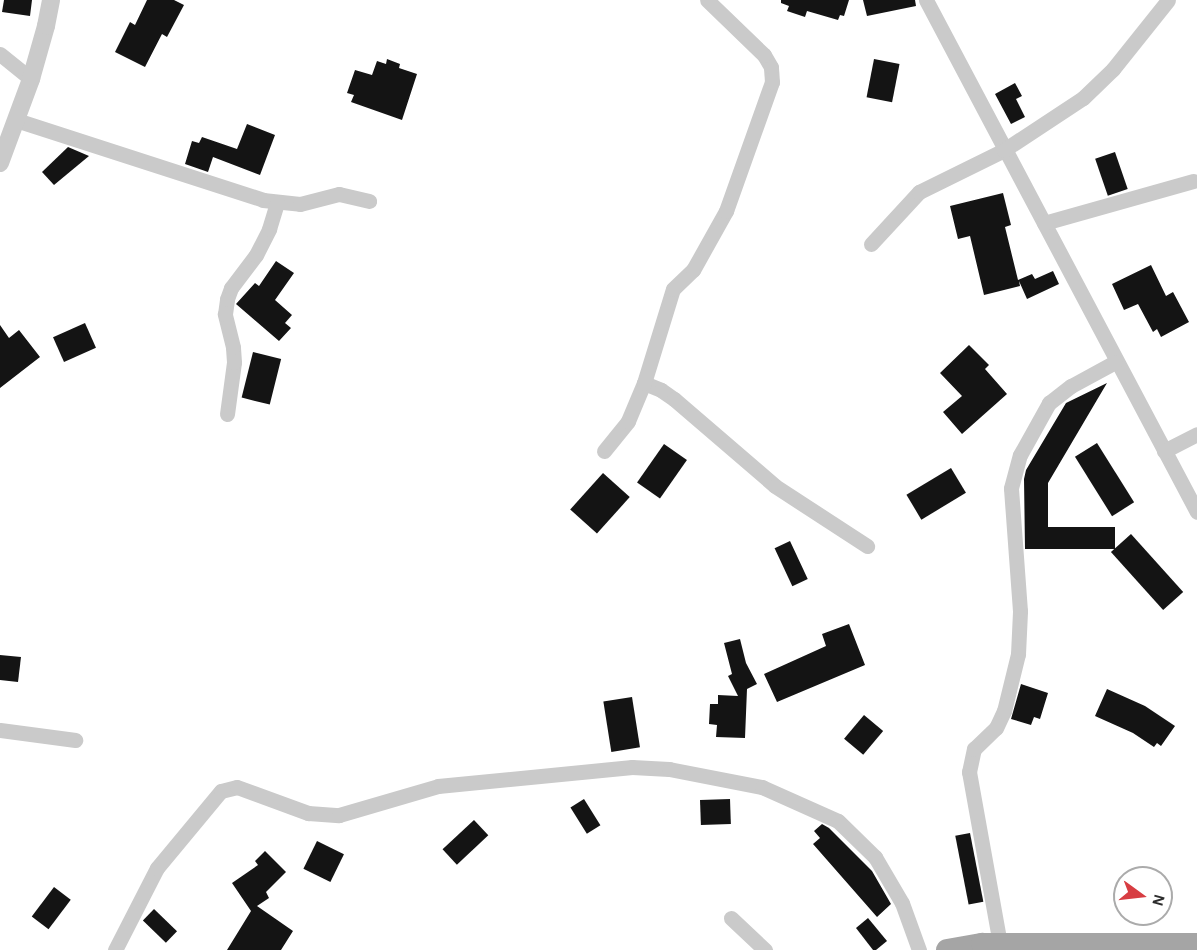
<!DOCTYPE html>
<style>
body{margin:0}
#map{position:relative;width:1197px;height:950px;overflow:hidden;background:#fff;font-family:"Alegreya Sans",sans-serif}
div>[style]{position:absolute}
.building>*{inset:0;background:#141414;transform-origin:0 0}
.minor>*{height:15px;margin:-7.5px;padding:0 7.5px;transform-origin:7.5px;border-radius:7.5px;background:#cacaca}
.tertiary>*{height:18px;margin:-9px;padding:0 9px;transform-origin:9px;border-radius:9px;background:#cacaca}
.primary>*{height:22px;margin:-11px;padding:0 11px;transform-origin:11px;border-radius:11px;background:#a5a5a5}
span{translate:-50% -50%;white-space:nowrap;text-align:center;line-height:1.15;-webkit-text-stroke:6px #fff;paint-order:stroke}
.north{position:absolute;left:1113px;top:866px;width:60px;height:60px;box-sizing:border-box;background:#fff;border:2px solid #ababab;border-radius:50%;rotate:105deg;font-size:16px;font-weight:700;line-height:24px;text-align:center;color:#2d2d2d}
.north::after{content:'';display:block;margin:auto;width:21px;height:27px;background:#d73d42;clip-path:polygon(50% 0,100% 100%,50% 72%,0 100%)}
</style>
<div id="map">
<div class="building">
<div style="clip-path:polygon(4px 0,32px 0,30px 16px,2px 12px)"></div>
<div style="clip-path:polygon(147px 0,174px 0,184px 5px,167px 37px,162px 34px,145px 67px,115px 52px,130px 22px,135px 25px)"></div>
<div style="clip-path:polygon(781px 0,849px 0,844px 16px,840px 15px,838px 20px,807px 11px,805px 17px,787px 11px,789px 6px,781px 3px)"></div>
<div style="clip-path:polygon(863px 0,915px 0,916px 6px,867px 16px)"></div>
<div style="clip-path:polygon(387px 59px,400px 64px,399px 68px,417px 74px,402px 120px,351px 102px,354px 95px,347px 93px,355px 70px,372px 75px,377px 61px,386px 64px)"></div>
<div style="left:874px;top:59px;width:26px;height:39px;rotate:11deg"></div>
<div style="clip-path:polygon(1015px 83px,1022px 96px,1016px 99px,1025px 117px,1011px 124px,995px 94px)"></div>
<div style="clip-path:polygon(247px 124px,275px 135px,260px 175px,213px 157px,208px 172px,185px 164px,192px 141px,199px 143px,202px 137px,237px 149px)"></div>
<div style="clip-path:polygon(68px 147px,89px 156px,54px 185px,42px 172px)"></div>
<div style="left:1115px;top:152px;width:39px;height:21px;rotate:71deg"></div>
<div style="clip-path:polygon(1003px 193px,1011px 225px,1005px 227px,1018px 280px,1032px 274px,1035px 279px,1053px 271px,1059px 284px,1027px 299px,1019px 281px,1020px 286px,984px 295px,970px 236px,958px 239px,950px 206px)"></div>
<div style="clip-path:polygon(276px 261px,294px 273px,275px 300px,292px 315px,285px 323px,291px 328px,279px 341px,236px 304px,255px 283px,259px 286px)"></div>
<div style="clip-path:polygon(1151px 265px,1166px 296px,1173px 292px,1189px 322px,1161px 337px,1157px 329px,1153px 332px,1138px 304px,1124px 310px,1112px 284px)"></div>
<div style="left:85px;top:323px;width:27px;height:35px;rotate:66deg"></div>
<div style="clip-path:polygon(0 325px,9px 338px,19px 330px,40px 357px,0 388px)"></div>
<div style="clip-path:polygon(969px 345px,989px 365px,985px 369px,1007px 394px,962px 434px,943px 412px,962px 396px,940px 373px)"></div>
<div style="left:253px;top:352px;width:29px;height:47px;rotate:14deg"></div>
<div style="clip-path:polygon(1107px 383px,1048px 483px,1048px 527px,1115px 527px,1115px 549px,1025px 549px,1024px 479px,1026px 470px,1066px 403px)"></div>
<div style="left:1097px;top:443px;width:70px;height:26px;rotate:58deg"></div>
<div style="left:664px;top:444px;width:28px;height:47px;rotate:35deg"></div>
<div style="left:951px;top:468px;width:29px;height:52px;rotate:59deg"></div>
<div style="left:603px;top:473px;width:36px;height:49px;rotate:42deg"></div>
<div style="left:1131px;top:534px;width:78px;height:27px;rotate:48deg"></div>
<div style="left:790px;top:541px;width:42px;height:17px;rotate:65deg"></div>
<div style="clip-path:polygon(849px 624px,865px 665px,777px 702px,764px 674px,826px 646px,822px 634px)"></div>
<div style="clip-path:polygon(740px 639px,746px 663px,757px 684px,747px 689px,745px 738px,716px 737px,717px 725px,709px 724px,710px 704px,718px 704px,718px 695px,738px 696px,728px 676px,732px 674px,724px 643px)"></div>
<div style="clip-path:polygon(0 655px,21px 657px,18px 682px,0 680px)"></div>
<div style="clip-path:polygon(1021px 684px,1048px 693px,1040px 719px,1034px 717px,1031px 725px,1011px 719px)"></div>
<div style="clip-path:polygon(1107px 689px,1145px 706px,1175px 726px,1161px 746px,1157px 743px,1154px 747px,1133px 733px,1095px 716px)"></div>
<div style="left:632px;top:697px;width:51px;height:29px;rotate:81deg"></div>
<div style="left:864px;top:715px;width:25px;height:31px;rotate:40deg"></div>
<div style="left:584px;top:799px;width:31px;height:16px;rotate:58deg"></div>
<div style="left:730px;top:799px;width:25px;height:30px;rotate:88deg"></div>
<div style="left:474px;top:820px;width:21px;height:43px;rotate:47deg"></div>
<div style="clip-path:polygon(822px 824px,829px 828px,872px 871px,891px 904px,877px 917px,813px 844px,820px 838px,814px 831px)"></div>
<div style="left:970px;top:833px;width:70px;height:15px;rotate:79deg"></div>
<div style="left:317px;top:841px;width:30px;height:31px;rotate:26deg"></div>
<div style="clip-path:polygon(265px 851px,286px 872px,266px 892px,269px 898px,257px 906px,293px 931px,281px 950px,227px 950px,251px 911px,232px 883px,258px 865px,255px 861px)"></div>
<div style="left:54px;top:887px;width:21px;height:37px;rotate:37deg"></div>
<div style="left:154px;top:909px;width:32px;height:16px;rotate:44deg"></div>
<div style="clip-path:polygon(868px 918px,887px 941px,876px 950px,873px 950px,856px 928px)"></div>
</div>
<div class="minor">
<div style="left:926px;top:0;width:579px;rotate:62.11deg"></div>
<div style="left:0;top:54px;width:40px;rotate:39deg"></div>
<div style="left:16px;top:120px;width:260px;rotate:17.9deg"></div>
<div style="left:263px;top:200px;width:37px;rotate:6deg"></div>
<div style="left:300px;top:204px;width:40px;rotate:-14.4deg"></div>
<div style="left:339px;top:194px;width:31px;rotate:13deg"></div>
<div style="left:1044px;top:223px;width:155px;rotate:-15.7deg"></div>
<div style="left:871px;top:244px;width:71px;rotate:-47.3deg"></div>
<div style="left:919px;top:192px;width:95px;rotate:-26.3deg"></div>
<div style="left:1004px;top:150px;width:95px;rotate:-33.4deg"></div>
<div style="left:1083px;top:98px;width:42px;rotate:-44deg"></div>
<div style="left:1113px;top:69px;width:88px;rotate:-51.4deg"></div>
<div style="left:644px;top:383px;width:18px;rotate:22deg"></div>
<div style="left:661px;top:390px;width:16px;rotate:35deg"></div>
<div style="left:674px;top:399px;width:133px;rotate:40.7deg"></div>
<div style="left:775px;top:486px;width:110px;rotate:33.1deg"></div>
<div style="left:227px;top:414px;width:52px;rotate:-82.3deg"></div>
<div style="left:234px;top:362px;width:15px;rotate:-94deg"></div>
<div style="left:233px;top:347px;width:34px;rotate:-104deg"></div>
<div style="left:225px;top:314px;width:15px;rotate:-82deg"></div>
<div style="left:227px;top:299px;width:12px;rotate:-70deg"></div>
<div style="left:231px;top:288px;width:41px;rotate:-52.9deg"></div>
<div style="left:256px;top:255px;width:29px;rotate:-63deg"></div>
<div style="left:269px;top:229px;width:28px;rotate:-73deg"></div>
<div style="left:604px;top:451px;width:38px;rotate:-51deg"></div>
<div style="left:628px;top:421px;width:41px;rotate:-67.2deg"></div>
<div style="left:644px;top:383px;width:98px;rotate:-72.9deg"></div>
<div style="left:673px;top:289px;width:28px;rotate:-44deg"></div>
<div style="left:693px;top:270px;width:68px;rotate:-60.8deg"></div>
<div style="left:726px;top:211px;width:137px;rotate:-70.4deg"></div>
<div style="left:772px;top:82px;width:15px;rotate:-94deg"></div>
<div style="left:771px;top:67px;width:14px;rotate:-120deg"></div>
<div style="left:764px;top:55px;width:79px;rotate:-136deg"></div>
<div style="left:1164px;top:451px;width:37px;rotate:-27deg"></div>
<div style="left:0;top:730px;width:76px;rotate:7.6deg"></div>
<div style="left:731px;top:918px;width:47px;rotate:43.3deg"></div>
<div style="left:1000px;top:944px;width:175px;rotate:-100.2deg"></div>
<div style="left:969px;top:772px;width:24px;rotate:-78deg"></div>
<div style="left:974px;top:749px;width:30px;rotate:-44deg"></div>
<div style="left:996px;top:728px;width:19px;rotate:-65deg"></div>
<div style="left:1004px;top:711px;width:59px;rotate:-76.2deg"></div>
<div style="left:1018px;top:654px;width:43px;rotate:-87.3deg"></div>
<div style="left:1020px;top:611px;width:123px;rotate:-94.2deg"></div>
<div style="left:1011px;top:488px;width:34px;rotate:-75deg"></div>
<div style="left:1020px;top:455px;width:60px;rotate:-60.9deg"></div>
<div style="left:1049px;top:403px;width:28px;rotate:-38deg"></div>
<div style="left:1071px;top:386px;width:50px;rotate:-28.6deg"></div>
<div style="left:115px;top:950px;width:92px;rotate:-62.9deg"></div>
<div style="left:157px;top:868px;width:100px;rotate:-50.3deg"></div>
<div style="left:221px;top:791px;width:16px;rotate:-14deg"></div>
<div style="left:237px;top:787px;width:76px;rotate:20.1deg"></div>
<div style="left:308px;top:813px;width:31px;rotate:4deg"></div>
<div style="left:339px;top:815px;width:103px;rotate:-16.3deg"></div>
<div style="left:438px;top:786px;width:195px;rotate:-5.6deg"></div>
<div style="left:632px;top:767px;width:37px;rotate:3deg"></div>
<div style="left:669px;top:769px;width:95px;rotate:11deg"></div>
<div style="left:762px;top:787px;width:83px;rotate:24.1deg"></div>
<div style="left:838px;top:821px;width:52px;rotate:44.2deg"></div>
<div style="left:875px;top:857px;width:53px;rotate:59.6deg"></div>
<div style="left:902px;top:903px;width:50px;rotate:70.1deg"></div>
</div>
<div class="tertiary">
<div style="left:0;top:163px;width:90px;rotate:-69.7deg"></div>
<div style="left:31px;top:79px;width:55px;rotate:-74.2deg"></div>
<div style="left:46px;top:26px;width:26px;rotate:-79deg"></div>
</div>
<div class="primary">
<div style="left:947px;top:950px;width:36px;rotate:-10deg"></div>
<div style="left:982px;top:944px;width:215px"></div>
</div>
<div class="north">N</div>
</div>
